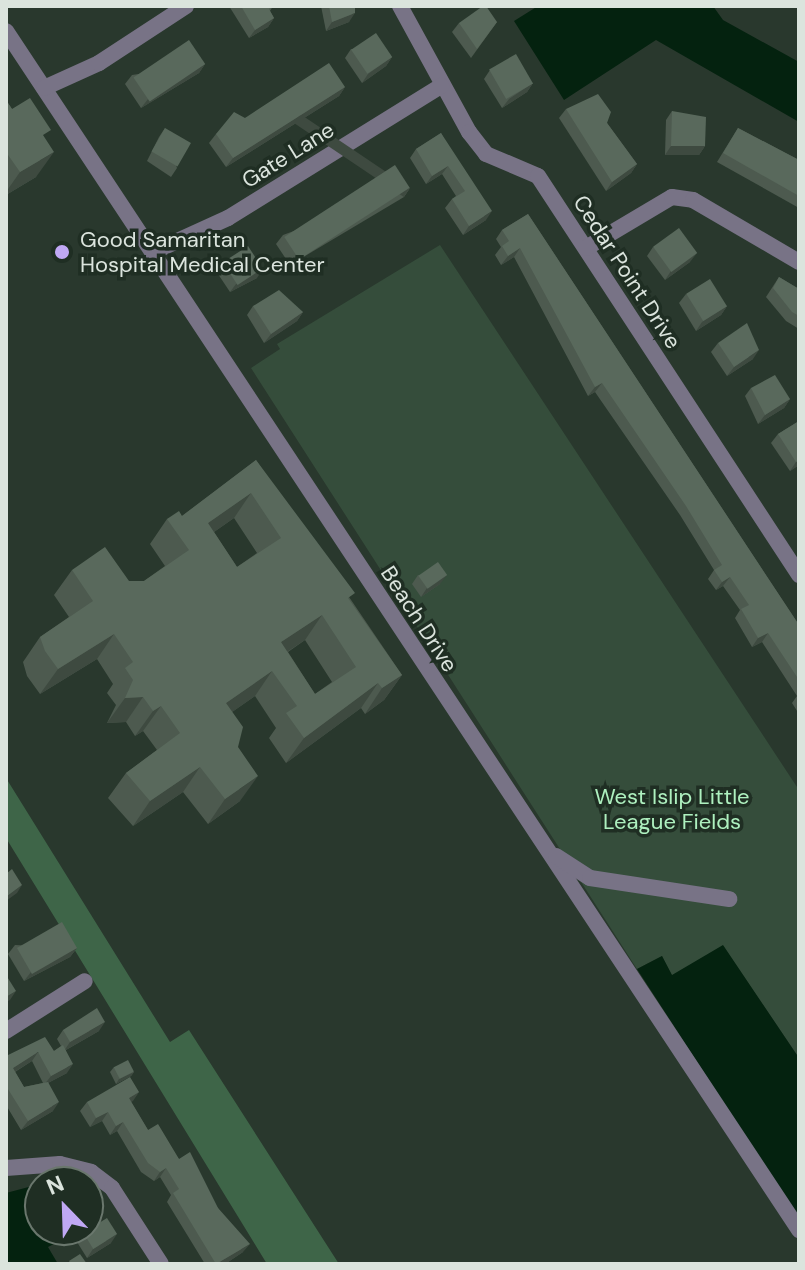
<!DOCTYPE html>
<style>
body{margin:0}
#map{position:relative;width:805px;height:1270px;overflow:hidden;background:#29382d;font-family:"DM Sans",sans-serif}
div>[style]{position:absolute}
.green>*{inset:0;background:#354d3b}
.forest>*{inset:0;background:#3e6548}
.water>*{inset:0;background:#04220f}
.minor>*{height:16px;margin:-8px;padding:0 8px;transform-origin:8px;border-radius:8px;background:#787386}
.wall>*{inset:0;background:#4d5a4f}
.shaded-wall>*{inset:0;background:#3e4a40;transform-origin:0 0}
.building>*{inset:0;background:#59695c;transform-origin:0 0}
.dots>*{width:22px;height:22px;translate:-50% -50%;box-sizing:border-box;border:4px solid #1f2e23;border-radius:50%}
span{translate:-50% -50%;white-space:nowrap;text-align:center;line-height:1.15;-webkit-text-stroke:7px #1f2e23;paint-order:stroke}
.street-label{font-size:22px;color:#dbe4dd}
.poi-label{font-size:22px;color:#dbe4dd}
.left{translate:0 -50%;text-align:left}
.park-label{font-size:22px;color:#aef0bf}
.frame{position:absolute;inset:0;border:8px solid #dbe4dd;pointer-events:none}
.north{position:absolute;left:24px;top:1166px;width:80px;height:80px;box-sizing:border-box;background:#1f2e23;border:2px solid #6a776d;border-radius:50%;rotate:337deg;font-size:22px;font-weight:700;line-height:32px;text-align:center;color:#dbe4dd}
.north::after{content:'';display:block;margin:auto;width:28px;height:36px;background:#c0a8f4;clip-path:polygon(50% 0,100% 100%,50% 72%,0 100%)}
</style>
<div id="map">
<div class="green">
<div style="clip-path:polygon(440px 245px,799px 790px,799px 1058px,723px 946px,672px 976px,662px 956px,637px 969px,251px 368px,280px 349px,277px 344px)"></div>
</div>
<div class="forest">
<div style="clip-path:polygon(6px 778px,170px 1042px,189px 1030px,339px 1264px,267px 1264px,6px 838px)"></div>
</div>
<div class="water">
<div style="clip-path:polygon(538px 6px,713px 6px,723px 20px,799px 62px,799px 122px,656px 40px,564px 100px,514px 21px)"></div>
<div style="clip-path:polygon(723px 945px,799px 1058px,799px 1219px,637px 969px,662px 956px,672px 975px)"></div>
<div style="clip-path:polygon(40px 1184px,40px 1230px,81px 1230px,48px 1247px,58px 1264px,6px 1264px,6px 1193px)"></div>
</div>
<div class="minor">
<div style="left:400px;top:6px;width:144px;rotate:61.3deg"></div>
<div style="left:469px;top:132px;width:28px;rotate:52deg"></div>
<div style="left:486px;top:154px;width:56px;rotate:22.9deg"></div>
<div style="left:538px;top:176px;width:477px;rotate:56.8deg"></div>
<div style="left:6px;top:31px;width:1438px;rotate:56.52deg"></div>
<div style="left:44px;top:88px;width:60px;rotate:-24.4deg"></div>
<div style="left:99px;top:63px;width:104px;rotate:-33.2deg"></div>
<div style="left:586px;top:248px;width:100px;rotate:-30.7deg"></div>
<div style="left:672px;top:197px;width:21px;rotate:8deg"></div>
<div style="left:693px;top:200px;width:123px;rotate:30.3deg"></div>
<div style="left:153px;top:252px;width:82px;rotate:-24.4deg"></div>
<div style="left:228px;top:218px;width:251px;rotate:-31.8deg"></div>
<div style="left:556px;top:856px;width:40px;rotate:32.9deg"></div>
<div style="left:590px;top:878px;width:141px;rotate:8.6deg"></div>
<div style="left:6px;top:1031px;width:93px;rotate:-32.3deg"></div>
<div style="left:6px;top:1168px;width:54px;rotate:-4.2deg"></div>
<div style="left:60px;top:1164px;width:32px;rotate:14deg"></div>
<div style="left:91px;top:1172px;width:26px;rotate:37deg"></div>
<div style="left:112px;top:1188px;width:90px;rotate:57.2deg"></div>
</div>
<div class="wall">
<div style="clip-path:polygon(229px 6px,273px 6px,270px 11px,274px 18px,268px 27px,249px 38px)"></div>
<div style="clip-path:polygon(321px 6px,355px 6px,349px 22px,326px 31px)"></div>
<div style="clip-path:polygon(497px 22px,471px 58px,452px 32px,459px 23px)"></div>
<div style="clip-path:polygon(351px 49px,392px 57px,386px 66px,362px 83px,345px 58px)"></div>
<div style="clip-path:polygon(205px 64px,199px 73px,141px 108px,125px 84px,132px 75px)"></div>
<div style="clip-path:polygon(490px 70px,533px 83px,527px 92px,502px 108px,484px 79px)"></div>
<div style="clip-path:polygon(345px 87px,339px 96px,226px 167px,209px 143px,216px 134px,245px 118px)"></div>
<div style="clip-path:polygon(6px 100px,12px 109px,45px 139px,36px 177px,6px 195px)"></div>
<div style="clip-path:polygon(566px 109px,607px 123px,637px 164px,631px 173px,606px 191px,559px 118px)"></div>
<div style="clip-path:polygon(672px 111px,705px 146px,699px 155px,665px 155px,666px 120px)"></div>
<div style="clip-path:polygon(165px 128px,177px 168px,171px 177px,147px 161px,159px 137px)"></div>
<div style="clip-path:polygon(738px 128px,799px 160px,799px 208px,717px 162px)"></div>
<div style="clip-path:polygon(441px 133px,486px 220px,463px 235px,445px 208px,452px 199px,456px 196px,442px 174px,426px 184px,410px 158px,416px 149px)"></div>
<div style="clip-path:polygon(410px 188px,404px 197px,290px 265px,276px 244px,283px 235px)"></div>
<div style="clip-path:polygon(528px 214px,799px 625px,799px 714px,792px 703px,797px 696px,762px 642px,752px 647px,735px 618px,740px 610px,723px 586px,716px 590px,708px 579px,714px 570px,680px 515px,595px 392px,588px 396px,514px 257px,501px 265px,495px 255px,501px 247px,496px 239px,502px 230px)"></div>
<div style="clip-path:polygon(653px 247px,690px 262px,665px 280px,647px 256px)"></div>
<div style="clip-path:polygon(223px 262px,257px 278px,230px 292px,216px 271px)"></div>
<div style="clip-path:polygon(779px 277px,799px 289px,799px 329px,786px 321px,766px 297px)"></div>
<div style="clip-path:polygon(686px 294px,727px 306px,721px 315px,696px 331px,679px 303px)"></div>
<div style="clip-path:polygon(253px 306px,303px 312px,297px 321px,264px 343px,247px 315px)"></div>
<div style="clip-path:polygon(718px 343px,753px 359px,727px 376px,711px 352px)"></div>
<div style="clip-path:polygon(751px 388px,790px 399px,784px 408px,758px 424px,745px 396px)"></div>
<div style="clip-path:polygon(799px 421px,799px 465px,790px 471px,771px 443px,778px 434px)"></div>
<div style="clip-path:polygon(evenodd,256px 460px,402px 675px,384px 700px,365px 714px,361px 708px,286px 763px,269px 738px,276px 728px,255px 696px,232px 712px,238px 747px,240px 801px,208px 824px,183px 792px,133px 826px,108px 798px,126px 773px,157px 750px,143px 731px,135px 736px,126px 722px,107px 723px,116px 705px,107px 693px,113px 684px,97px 659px,40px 694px,27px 676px,23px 662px,40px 637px,69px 617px,54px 595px,72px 570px,129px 581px,144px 581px,165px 566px,150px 544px,167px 519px,182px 516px,256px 460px,234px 518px,257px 553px,237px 567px,214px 532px,234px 518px,256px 460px,305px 640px,332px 682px,315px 694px,288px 652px,305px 640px)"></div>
<div style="clip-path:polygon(418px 575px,440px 584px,421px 597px,412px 584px)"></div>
<div style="clip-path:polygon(15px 945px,77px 948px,70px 957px,24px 981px,8px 954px)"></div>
<div style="clip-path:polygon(evenodd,63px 1030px,99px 1031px,66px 1050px,67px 1073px,48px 1083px,53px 1111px,21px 1130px,6px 1105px,6px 1056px,54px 1051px,61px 1046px,57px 1039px,63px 1030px,32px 1061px,43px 1083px,24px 1087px,15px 1072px,32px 1061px)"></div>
<div style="clip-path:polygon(114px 1067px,134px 1072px,131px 1076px,116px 1084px,110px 1072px)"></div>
<div style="clip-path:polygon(139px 1092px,131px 1102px,148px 1130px,179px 1159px,218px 1208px,243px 1252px,225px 1264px,205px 1264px,167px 1202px,171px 1195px,160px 1177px,154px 1181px,141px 1172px,117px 1131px,110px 1135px,102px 1121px,90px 1127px,80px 1111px,87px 1102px)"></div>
<div style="clip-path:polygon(83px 1233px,111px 1243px,87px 1258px,77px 1242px)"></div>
</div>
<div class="shaded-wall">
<div style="clip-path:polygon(355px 13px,349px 22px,326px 31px,332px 22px)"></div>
<div style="clip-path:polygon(274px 18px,268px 27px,249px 38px,255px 30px)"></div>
<div style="clip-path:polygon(392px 57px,386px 66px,362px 83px,368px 74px)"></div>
<div style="clip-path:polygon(205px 64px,199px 73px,141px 108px,148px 99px)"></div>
<div style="clip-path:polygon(533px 83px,527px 92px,502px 108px,509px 99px)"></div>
<div style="clip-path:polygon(345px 87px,339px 96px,226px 167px,233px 158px)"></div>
<div style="clip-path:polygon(671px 146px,705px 146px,699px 155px,665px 155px)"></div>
<div style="clip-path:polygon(54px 152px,36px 177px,6px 195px,6px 192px,20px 172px)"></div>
<div style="clip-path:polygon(637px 164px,631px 173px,606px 191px,612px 182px)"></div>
<div style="clip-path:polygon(448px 166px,442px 174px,426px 184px,432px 176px)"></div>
<div style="left:410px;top:188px;width:11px;height:133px;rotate:124deg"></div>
<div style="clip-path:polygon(492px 211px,486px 220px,463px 235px,469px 226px)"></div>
<div style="clip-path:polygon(520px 248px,514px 257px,501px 265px,508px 256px)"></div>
<div style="clip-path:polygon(697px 253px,690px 262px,665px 280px,671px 271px)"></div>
<div style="clip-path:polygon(263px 269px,257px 278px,230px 292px,236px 284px)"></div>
<div style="clip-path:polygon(727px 306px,721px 315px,696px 331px,702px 322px)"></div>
<div style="clip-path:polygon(303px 312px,297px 321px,264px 343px,271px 334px)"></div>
<div style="clip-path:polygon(759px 350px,753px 359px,727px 376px,734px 367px)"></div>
<div style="clip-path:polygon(602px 383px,595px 392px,588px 396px,595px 387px)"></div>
<div style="clip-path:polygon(790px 399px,784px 408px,758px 424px,765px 415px)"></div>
<div style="clip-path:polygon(799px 460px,799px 465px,790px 471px,796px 462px)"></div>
<div style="clip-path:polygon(251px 493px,234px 518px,191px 548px,208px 523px)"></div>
<div style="clip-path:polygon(447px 575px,440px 584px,421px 597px,427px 588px)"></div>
<div style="clip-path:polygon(730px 577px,723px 586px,716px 590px,722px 582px)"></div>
<div style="clip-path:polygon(322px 615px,305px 640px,264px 667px,281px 642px)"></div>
<div style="clip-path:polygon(768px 633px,762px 642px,752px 647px,758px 638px)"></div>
<div style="clip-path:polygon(114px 634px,97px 659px,40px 694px,58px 669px)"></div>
<div style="clip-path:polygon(272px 671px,255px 696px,209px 728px,226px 703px)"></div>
<div style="clip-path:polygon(402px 675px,384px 700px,365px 714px,382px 688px)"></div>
<div style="clip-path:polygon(378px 683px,361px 708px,286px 763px,304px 738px)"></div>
<div style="clip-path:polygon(143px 697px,126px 722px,107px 723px,125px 698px)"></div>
<div style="clip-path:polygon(161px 706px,143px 731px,135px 736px,153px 711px)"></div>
<div style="clip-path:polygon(200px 767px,183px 792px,133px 826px,150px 801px)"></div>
<div style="clip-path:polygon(258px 776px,240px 801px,208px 824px,225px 799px)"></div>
<div style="clip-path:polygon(22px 885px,17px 893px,6px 901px,6px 897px)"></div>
<div style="clip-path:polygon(77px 948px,70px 957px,24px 981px,31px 972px)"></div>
<div style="clip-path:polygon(16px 991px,10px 1000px,6px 1002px,6px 997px)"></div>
<div style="clip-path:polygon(105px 1022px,99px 1031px,64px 1051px,70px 1042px)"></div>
<div style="clip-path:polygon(38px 1052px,32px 1061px,6px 1077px,13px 1068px)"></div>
<div style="clip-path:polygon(73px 1064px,67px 1073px,44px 1085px,51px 1076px)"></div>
<div style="clip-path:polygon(134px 1072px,131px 1076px,116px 1084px,119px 1079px)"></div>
<div style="clip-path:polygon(139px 1092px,133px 1101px,123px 1107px,129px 1098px)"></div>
<div style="clip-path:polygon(59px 1102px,53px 1111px,21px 1130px,28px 1121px)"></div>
<div style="clip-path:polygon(108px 1112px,102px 1121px,90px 1127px,96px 1118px)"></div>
<div style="clip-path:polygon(123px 1122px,117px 1131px,110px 1135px,116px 1126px)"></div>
<div style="clip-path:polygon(166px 1168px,160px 1177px,154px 1181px,160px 1172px)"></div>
<div style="clip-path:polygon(117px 1234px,111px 1243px,87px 1258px,93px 1249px)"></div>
<div style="clip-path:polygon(250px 1244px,243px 1252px,225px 1264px,216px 1264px)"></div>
</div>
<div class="building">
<div style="clip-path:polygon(241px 6px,272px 6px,269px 9px,274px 18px,255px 30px)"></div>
<div style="clip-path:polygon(329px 6px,355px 6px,355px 13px,332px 22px)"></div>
<div style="clip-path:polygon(483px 6px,486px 6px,497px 22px,477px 49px,459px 23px)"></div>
<div style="left:376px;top:33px;width:29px;height:30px;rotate:56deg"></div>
<div style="left:189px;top:40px;width:29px;height:67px;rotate:56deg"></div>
<div style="left:516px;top:54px;width:34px;height:31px;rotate:60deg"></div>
<div style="clip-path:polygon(329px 63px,345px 87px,233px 158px,216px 134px,234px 112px,245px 118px)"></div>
<div style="clip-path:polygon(598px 94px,611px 112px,607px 123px,637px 164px,612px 182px,566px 109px)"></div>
<div style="clip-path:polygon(30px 98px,51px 130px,43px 135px,54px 152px,20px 172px,6px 152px,6px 100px,12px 109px)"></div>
<div style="clip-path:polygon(672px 111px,706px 117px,705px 146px,671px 146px)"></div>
<div style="left:165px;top:128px;width:30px;height:27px;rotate:30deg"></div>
<div style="clip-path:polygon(738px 128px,799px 160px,799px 196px,723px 153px)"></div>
<div style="clip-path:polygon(441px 133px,492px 211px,469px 226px,452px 199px,465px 191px,448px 166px,432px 176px,416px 149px)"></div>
<div style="left:395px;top:165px;width:27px;height:132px;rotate:57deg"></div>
<div style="clip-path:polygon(528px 214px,799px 625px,799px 680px,768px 633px,758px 638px,741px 609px,749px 605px,730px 577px,722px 582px,714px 570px,722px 565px,686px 506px,602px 383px,595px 387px,520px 248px,508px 256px,502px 246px,509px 241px,502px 230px)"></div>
<div style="left:679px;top:228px;width:31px;height:32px;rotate:54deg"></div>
<div style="left:248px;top:246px;width:27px;height:30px;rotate:57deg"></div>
<div style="clip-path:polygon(779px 277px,799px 289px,799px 316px,792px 312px,773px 288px)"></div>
<div style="left:710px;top:279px;width:32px;height:28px;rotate:58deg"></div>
<div style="clip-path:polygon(279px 290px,303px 312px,271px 334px,253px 306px)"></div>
<div style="clip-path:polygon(747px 323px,759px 350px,734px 367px,718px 343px)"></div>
<div style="clip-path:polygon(775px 375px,790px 399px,765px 415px,751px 388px)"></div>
<div style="clip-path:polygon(799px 421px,799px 460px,796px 462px,778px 434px)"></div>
<div style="clip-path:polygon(evenodd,256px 460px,355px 593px,348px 598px,402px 675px,382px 688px,378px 683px,304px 738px,286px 713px,297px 706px,272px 671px,226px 703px,243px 727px,238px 747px,258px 776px,225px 799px,200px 767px,150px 801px,126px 773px,180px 733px,161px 706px,153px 711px,143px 697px,125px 698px,133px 680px,125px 668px,133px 662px,114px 634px,58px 669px,45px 651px,40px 637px,93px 601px,72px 570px,105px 547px,129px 581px,144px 581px,189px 550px,167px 519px,179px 511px,182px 516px,256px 460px,251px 493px,281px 538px,237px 567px,208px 523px,251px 493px,256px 460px,322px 615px,356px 667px,315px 694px,281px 642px,322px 615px)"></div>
<div style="left:438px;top:562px;width:16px;height:24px;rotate:55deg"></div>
<div style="clip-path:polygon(12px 869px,22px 885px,6px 897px,6px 874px)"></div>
<div style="left:62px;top:922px;width:30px;height:52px;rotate:60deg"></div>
<div style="clip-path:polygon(6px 975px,16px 991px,6px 997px)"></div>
<div style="clip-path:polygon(97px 1008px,105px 1022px,70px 1042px,63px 1030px)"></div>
<div style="clip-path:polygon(45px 1037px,54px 1051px,63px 1045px,73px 1064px,51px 1076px,38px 1052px,13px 1068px,24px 1087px,48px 1082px,59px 1102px,28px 1121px,6px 1086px,6px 1056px)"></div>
<div style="left:128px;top:1060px;width:13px;height:16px;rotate:63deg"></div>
<div style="clip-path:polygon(130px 1077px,139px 1092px,129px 1098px,148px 1130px,158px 1124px,179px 1159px,190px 1152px,218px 1208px,250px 1244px,216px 1264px,173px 1193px,179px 1189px,166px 1168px,160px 1172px,148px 1163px,123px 1122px,116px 1126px,108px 1112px,96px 1118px,87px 1102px)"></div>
<div style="left:107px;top:1218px;width:19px;height:28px;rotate:58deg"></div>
<div style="clip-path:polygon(80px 1254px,87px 1264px,71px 1264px,69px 1261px)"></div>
</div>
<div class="dots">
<div style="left:62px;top:252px;background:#c0a8f4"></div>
</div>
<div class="street-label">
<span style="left:288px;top:155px;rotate:-32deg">Gate Lane</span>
<span style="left:627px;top:272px;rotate:57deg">Cedar Point Drive</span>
<span style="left:419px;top:619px;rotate:57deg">Beach Drive</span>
</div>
<div class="poi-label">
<span class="left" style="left:80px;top:252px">Good Samaritan<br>Hospital Medical Center</span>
</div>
<div class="park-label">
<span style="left:672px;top:809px">West Islip Little<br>League Fields</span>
</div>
<div class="frame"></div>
<div class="north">N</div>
</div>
